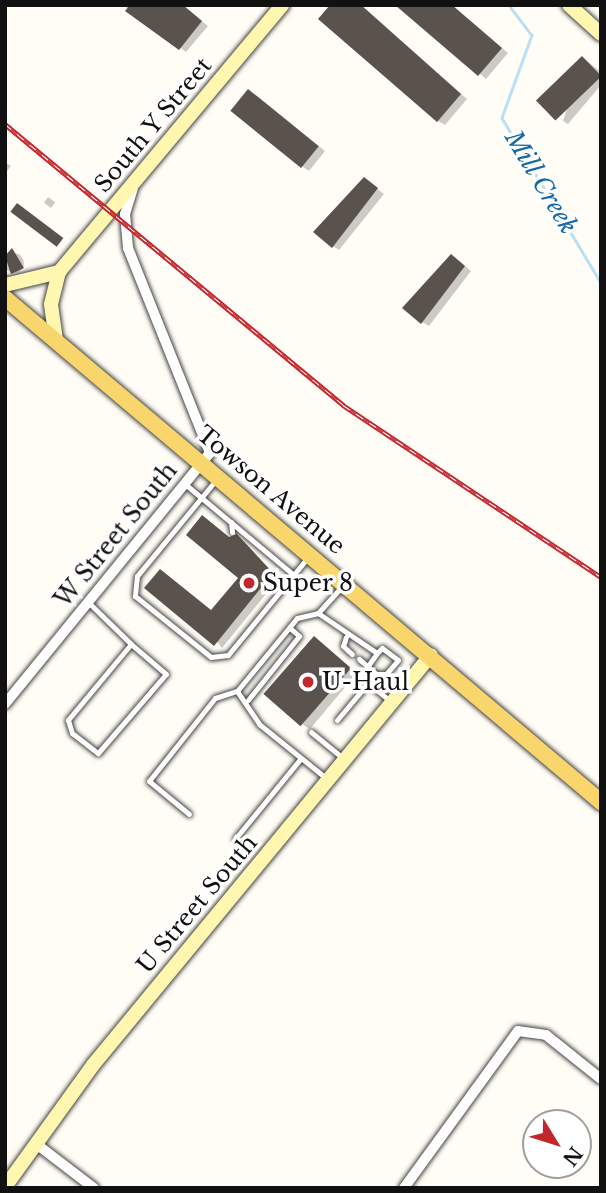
<!DOCTYPE html>
<style>
body{margin:0}
#map{position:relative;width:606px;height:1193px;overflow:hidden;background:#fffdf5;font-family:"Libre Baskerville",serif}
div>[style]{position:absolute}
.shadow>*{inset:0;background:#0003;transform-origin:0 0}
.round{border-radius:50%}
.stream>*{height:2.5px;margin:-1.25px;padding:0 1.25px;transform-origin:1.25px;border-radius:1.25px;background:#b9e0f7}
.building>*{inset:0;background:#5a524d;transform-origin:0 0}
.roads{filter:drop-shadow(0 0 2px #444) drop-shadow(0 0 2px #444)}
.lane>*{height:5px;margin:-2.5px;padding:0 2.5px;transform-origin:2.5px;border-radius:2.5px;background:#fff}
.street>*{height:10px;margin:-5px;padding:0 5px;transform-origin:5px;border-radius:5px;background:#fff}
.secondary>*{height:14px;margin:-7px;padding:0 7px;transform-origin:7px;border-radius:7px;background:#fff6b0}
.primary>*{height:16px;margin:-8px;padding:0 8px;transform-origin:8px;border-radius:8px;background:#f9d66b}
.rail>*{height:5px;margin-top:-2.5px;transform-origin:0;background:repeating-linear-gradient(90deg,#fff 0 8px,#c4262e 0 16px);box-sizing:border-box;border-block:2px solid #c4262e}
.dots>*{width:19px;height:19px;translate:-50% -50%;box-sizing:border-box;border:4px solid #fff;border-radius:50%}
span{translate:-50% -50%;white-space:nowrap;text-align:center;line-height:1.15;-webkit-text-stroke:7px #fff;paint-order:stroke}
.street-label{font-size:23px;color:#111}
.poi-label{font-size:23px;color:#111}
.left{translate:0 -50%;text-align:left}
.water-label{font-size:24px;color:#1768a6;font-style:italic}
.frame{position:absolute;inset:0;border:7px solid #111;pointer-events:none}
.north{position:absolute;left:522px;top:1109px;width:70px;height:70px;box-sizing:border-box;background:#fff;border:2px solid #a0a0a0;border-radius:50%;rotate:128deg;font-size:19px;font-weight:700;line-height:28px;text-align:center;color:#111}
.north::after{content:'';display:block;margin:auto;width:24px;height:32px;background:#c4262e;clip-path:polygon(50% 0,100% 100%,50% 72%,0 100%)}
</style>
<div id="map">
<div class="shadow">
<div style="clip-path:polygon(123px 5px,182px 5px,208px 26px,186px 52px)"></div>
<div style="clip-path:polygon(361px 5px,467px 99px,445px 125px,438px 121px)"></div>
<div style="clip-path:polygon(398px 5px,452px 5px,508px 53px,486px 79px)"></div>
<div style="clip-path:polygon(583px 58px,601px 72px,601px 85px,568px 124px,563px 121px)"></div>
<div style="clip-path:polygon(256px 95px,325px 151px,309px 171px,303px 167px)"></div>
<div style="clip-path:polygon(5px 162px,11px 166px,6px 172px,5px 171px)"></div>
<div style="clip-path:polygon(365px 179px,384px 194px,339px 250px,333px 246px)"></div>
<div style="left:48px;top:197px;width:9px;height:7px;rotate:36deg"></div>
<div class="round" style="left:4px;top:253px;width:20px;height:20px"></div>
<div style="clip-path:polygon(458px 260px,471px 271px,429px 326px,422px 322px)"></div>
<div style="clip-path:polygon(237px 536px,279px 578px,222px 648px,161px 571px,212px 612px,240px 578px,230px 538px)"></div>
<div style="clip-path:polygon(321px 642px,357px 673px,310px 729px,303px 725px)"></div>
</div>
<div class="stream">
<div style="left:509px;top:5px;width:38px;rotate:53deg"></div>
<div style="left:532px;top:35px;width:88px;rotate:109.9deg"></div>
<div style="left:502px;top:118px;width:192px;rotate:59deg"></div>
</div>
<div class="building">
<div style="clip-path:polygon(130px 5px,183px 5px,202px 21px,179px 50px,125px 11px)"></div>
<div style="clip-path:polygon(330px 5px,361px 5px,461px 94px,437px 122px,318px 19px)"></div>
<div style="clip-path:polygon(395px 5px,452px 5px,502px 48px,478px 76px)"></div>
<div style="left:582px;top:56px;width:28px;height:64px;rotate:46deg"></div>
<div style="left:248px;top:89px;width:91px;height:28px;rotate:39deg"></div>
<div style="clip-path:polygon(364px 177px,378px 188px,332px 248px,313px 232px)"></div>
<div style="left:17px;top:203px;width:58px;height:11px;rotate:37deg"></div>
<div style="clip-path:polygon(12px 248px,24px 268px,11px 274px,5px 256px)"></div>
<div style="clip-path:polygon(451px 254px,465px 266px,421px 324px,402px 308px)"></div>
<div style="clip-path:polygon(202px 515px,229px 537px,237px 534px,273px 573px,214px 646px,144px 588px,160px 569px,211px 610px,238px 578px,186px 535px)"></div>
<div style="left:314px;top:636px;width:49px;height:77px;rotate:41deg"></div>
</div>
<div class="roads">
<div class="lane">
<div style="left:215px;top:481px;width:123px;rotate:129.4deg"></div>
<div style="left:137px;top:576px;width:20px;rotate:96deg"></div>
<div style="left:135px;top:596px;width:97px;rotate:38.8deg"></div>
<div style="left:211px;top:657px;width:17px;rotate:-7deg"></div>
<div style="left:228px;top:655px;width:128px;rotate:-50.7deg"></div>
<div style="left:185px;top:484px;width:142px;rotate:39.9deg"></div>
<div style="left:231px;top:522px;width:10px;rotate:84deg"></div>
<div style="left:88px;top:602px;width:60px;rotate:44.3deg"></div>
<div style="left:131px;top:644px;width:99px;rotate:129.7deg"></div>
<div style="left:68px;top:720px;width:14px;rotate:73deg"></div>
<div style="left:72px;top:733px;width:33px;rotate:38deg"></div>
<div style="left:98px;top:753px;width:104px;rotate:-49.3deg"></div>
<div style="left:166px;top:674px;width:46px;rotate:-139.4deg"></div>
<div style="left:318px;top:613px;width:71px;rotate:34.1deg"></div>
<div style="left:377px;top:653px;width:16px;rotate:125deg"></div>
<div style="left:346px;top:637px;width:9px;rotate:108deg"></div>
<div style="left:343px;top:646px;width:12px;rotate:42deg"></div>
<div style="left:359px;top:659px;width:23px;rotate:41deg"></div>
<div style="left:376px;top:674px;width:12px;rotate:132deg"></div>
<div style="left:368px;top:683px;width:28px;rotate:39deg"></div>
<div style="left:376px;top:674px;width:10px"></div>
<div style="left:386px;top:674px;width:18px;rotate:-49deg"></div>
<div style="left:398px;top:660px;width:20px;rotate:-143deg"></div>
<div style="left:382px;top:648px;width:7px;rotate:135deg"></div>
<div style="left:237px;top:691px;width:40px;rotate:56deg"></div>
<div style="left:259px;top:724px;width:86px;rotate:38.9deg"></div>
<div style="left:248px;top:700px;width:82px;rotate:-51.4deg"></div>
<div style="left:299px;top:636px;width:13px;rotate:-138deg"></div>
<div style="left:337px;top:720px;width:48px;rotate:-50deg"></div>
<div style="left:311px;top:732px;width:43px;rotate:39.3deg"></div>
<div style="left:189px;top:814px;width:52px;rotate:-140.5deg"></div>
<div style="left:149px;top:781px;width:106px;rotate:-51.5deg"></div>
<div style="left:215px;top:698px;width:23px;rotate:-18deg"></div>
<div style="left:237px;top:691px;width:94px;rotate:-50.6deg"></div>
<div style="left:297px;top:618px;width:22px;rotate:-13deg"></div>
<div style="left:318px;top:613px;width:38px;rotate:-48deg"></div>
<div style="left:235px;top:839px;width:104px;rotate:-50.8deg"></div>
</div>
<div class="street">
<div style="left:5px;top:704px;width:324px;rotate:-50.8deg"></div>
<div style="left:210px;top:453px;width:221px;rotate:-111.8deg"></div>
<div style="left:128px;top:248px;width:34px;rotate:-95deg"></div>
<div style="left:125px;top:214px;width:27px;rotate:-73deg"></div>
<div style="left:39px;top:1146px;width:69px;rotate:37.4deg"></div>
<div style="left:404px;top:1188px;width:194px;rotate:-54deg"></div>
<div style="left:518px;top:1031px;width:28px;rotate:8deg"></div>
<div style="left:546px;top:1035px;width:70px;rotate:38.7deg"></div>
</div>
<div class="secondary">
<div style="left:569px;top:5px;width:43px;rotate:42.2deg"></div>
<div style="left:5px;top:285px;width:56px;rotate:-13.5deg"></div>
<div style="left:56px;top:340px;width:36px;rotate:-98deg"></div>
<div style="left:51px;top:304px;width:33px;rotate:-76deg"></div>
<div style="left:59px;top:272px;width:348px;rotate:-50.1deg"></div>
<div style="left:5px;top:1187px;width:150px;rotate:-54.2deg"></div>
<div style="left:93px;top:1065px;width:531px;rotate:-50.5deg"></div>
</div>
<div class="primary">
<div style="left:5px;top:298px;width:781px;rotate:40.22deg"></div>
</div>
</div>
<div class="rail">
<div style="left:5px;top:124px;width:440px;rotate:39.7deg"></div>
<div style="left:343px;top:405px;width:310px;rotate:33.7deg"></div>
</div>
<div class="dots">
<div style="left:249px;top:583px;background:#c4262e"></div>
<div style="left:308px;top:682px;background:#c4262e"></div>
</div>
<div class="street-label">
<span style="left:153px;top:125px;rotate:-50deg">South Y Street</span>
<span style="left:271px;top:490px;rotate:40deg">Towson Avenue</span>
<span style="left:116px;top:535px;rotate:-51deg">W Street South</span>
<span style="left:197px;top:904px;rotate:-50deg">U Street South</span>
</div>
<div class="poi-label">
<span class="left" style="left:263px;top:583px">Super 8</span>
<span class="left" style="left:322px;top:682px">U-Haul</span>
</div>
<div class="water-label">
<span style="left:541px;top:182px;rotate:59deg">Mill Creek</span>
</div>
<div class="frame"></div>
<div class="north">N</div>
</div>
